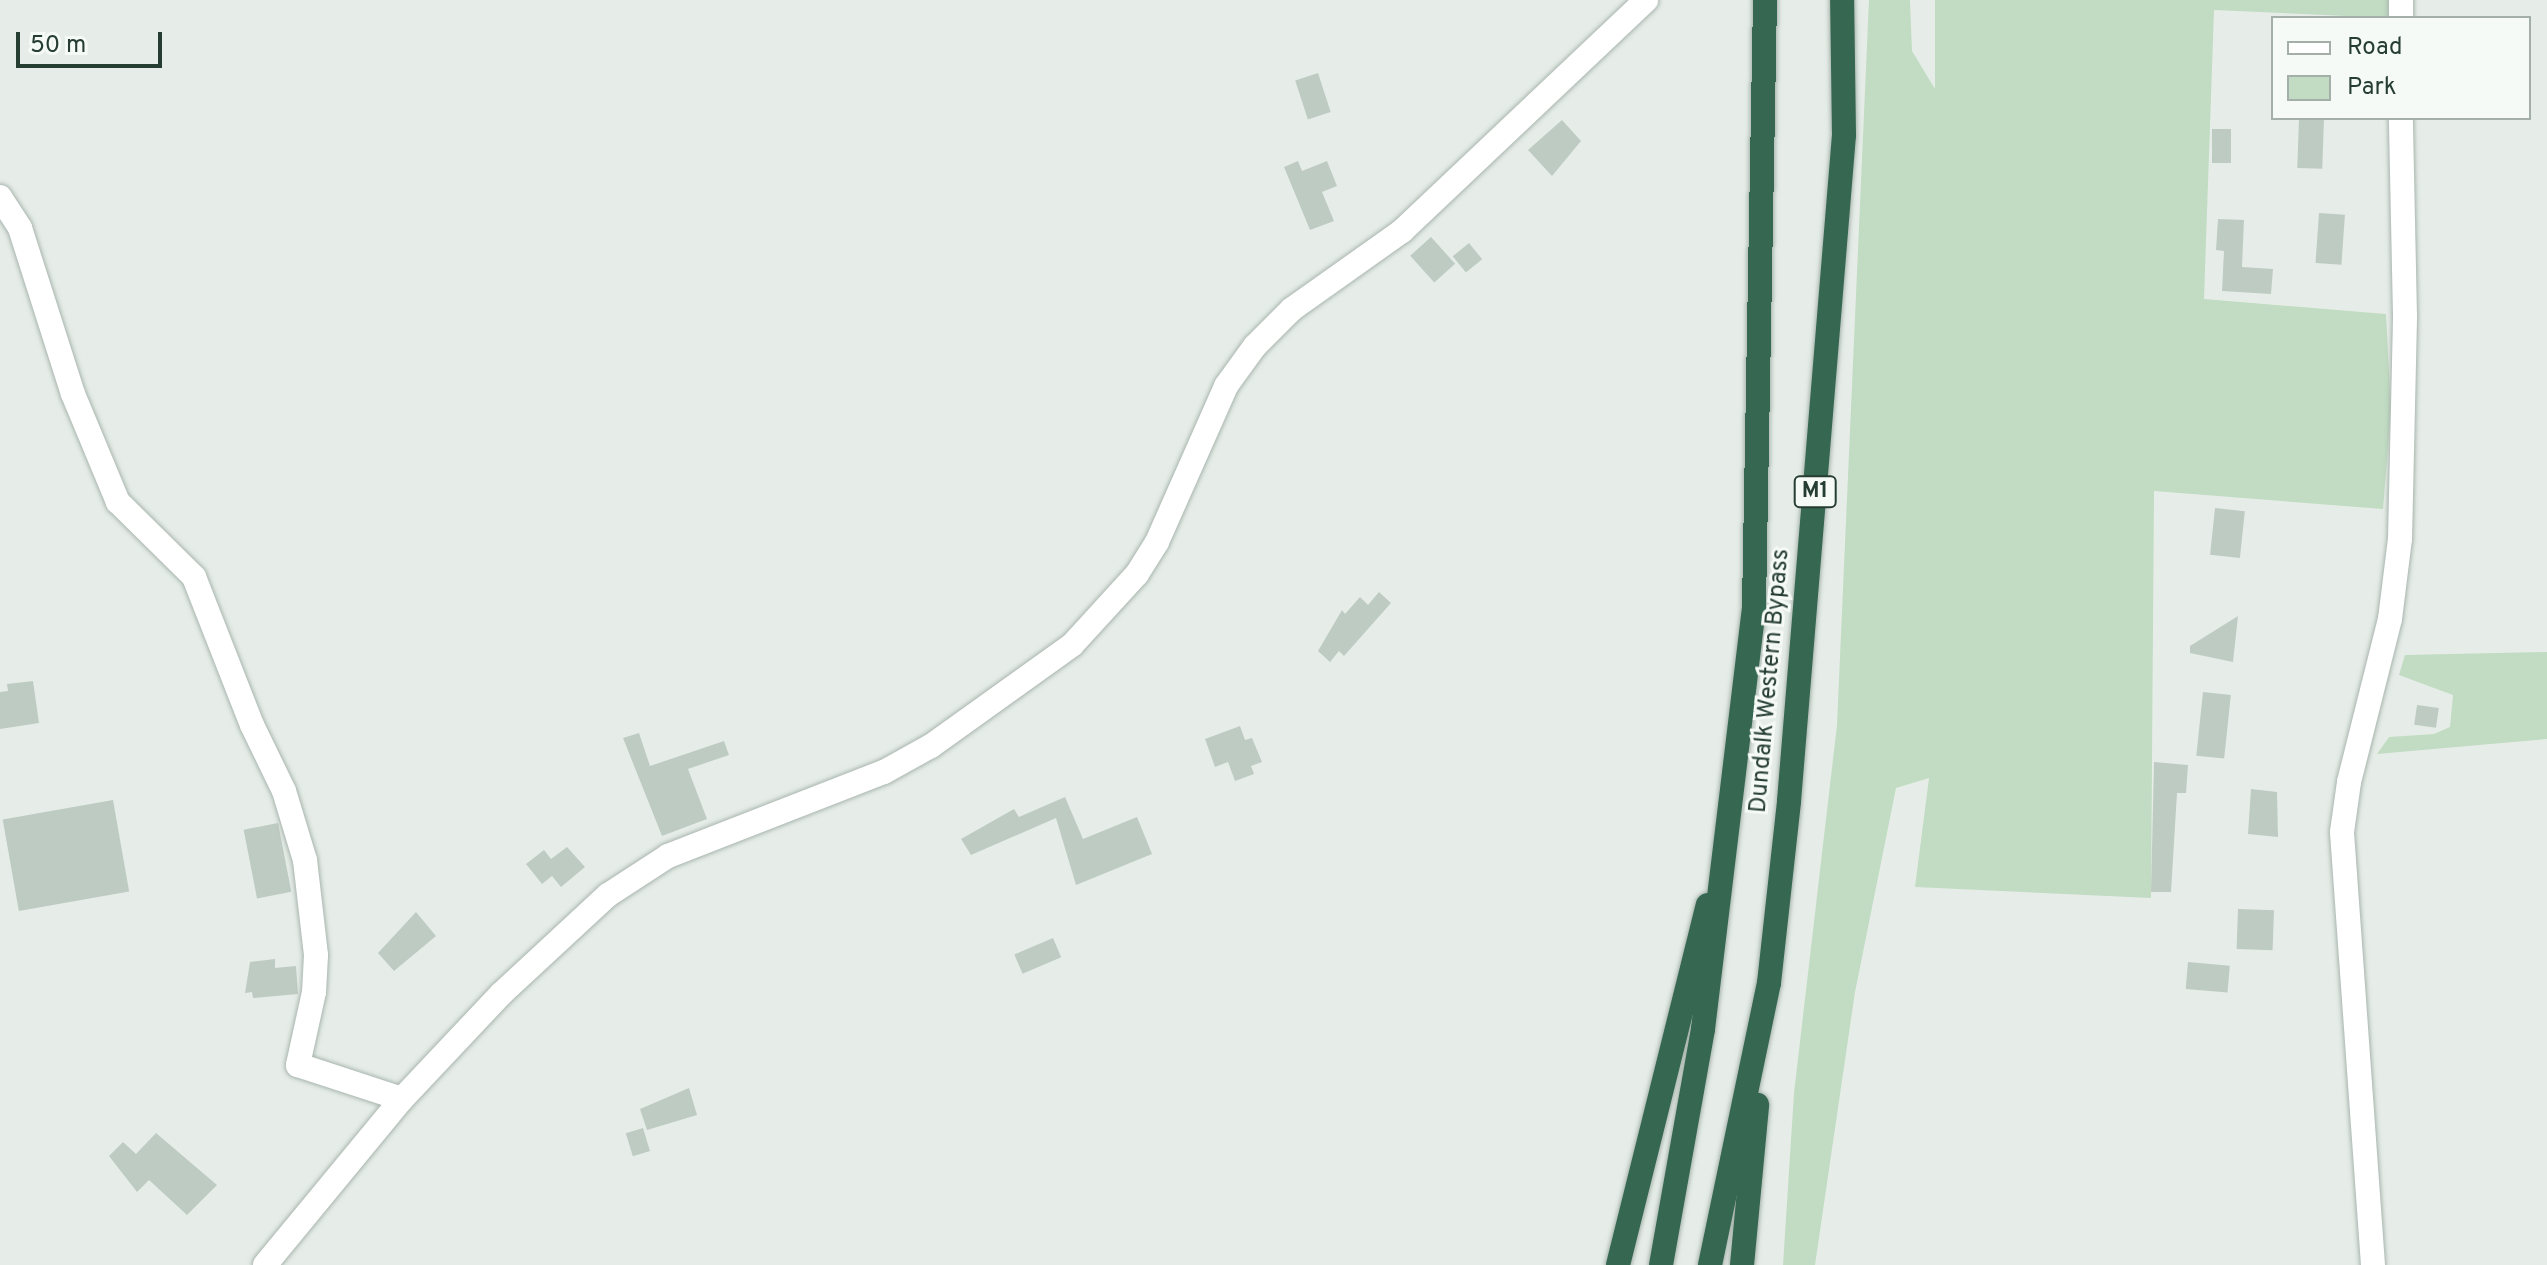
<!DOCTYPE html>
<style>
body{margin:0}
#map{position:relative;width:2547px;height:1265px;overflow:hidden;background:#e6ede8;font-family:Overpass,sans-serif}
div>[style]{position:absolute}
.green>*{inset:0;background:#c1dcc2}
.building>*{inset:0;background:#becbc3;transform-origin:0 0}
.roads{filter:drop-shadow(0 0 2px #a9b5ae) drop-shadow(0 0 2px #a9b5ae)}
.minor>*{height:24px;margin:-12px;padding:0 12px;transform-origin:12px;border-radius:12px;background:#fff}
.highway>*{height:24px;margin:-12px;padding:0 12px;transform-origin:12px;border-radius:12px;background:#356751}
span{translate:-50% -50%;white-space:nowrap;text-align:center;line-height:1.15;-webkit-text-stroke:6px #f6faf7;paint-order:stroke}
.shield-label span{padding:2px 6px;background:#f6faf7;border:2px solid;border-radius:6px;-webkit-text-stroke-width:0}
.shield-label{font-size:22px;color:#263e32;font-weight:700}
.street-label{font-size:24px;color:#263e32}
.legend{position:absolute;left:2271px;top:16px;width:260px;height:104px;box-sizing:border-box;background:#f6faf7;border:2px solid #a3afa8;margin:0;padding:10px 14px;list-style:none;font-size:24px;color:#263e32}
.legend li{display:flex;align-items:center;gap:16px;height:40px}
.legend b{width:40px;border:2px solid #a3afa8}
.scale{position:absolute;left:16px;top:32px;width:146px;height:36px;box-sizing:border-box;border:4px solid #263e32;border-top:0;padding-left:10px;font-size:24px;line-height:28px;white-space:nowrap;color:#263e32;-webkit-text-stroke:6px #f6faf7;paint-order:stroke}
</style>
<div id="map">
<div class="green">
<div style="clip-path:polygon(1869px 0,1910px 0,1912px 51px,1935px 89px,1935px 0,2391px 0,2390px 18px,2214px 10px,2204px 299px,2386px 314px,2391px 410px,2383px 509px,2154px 491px,2151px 898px,1915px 887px,1929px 778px,1896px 788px,1855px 992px,1815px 1265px,1783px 1265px,1794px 1093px,1837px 725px)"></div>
<div style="clip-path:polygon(2547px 652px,2547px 739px,2377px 754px,2389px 737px,2434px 734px,2450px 727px,2453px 695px,2399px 675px,2405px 655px)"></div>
</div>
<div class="building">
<div style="left:1318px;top:73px;width:41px;height:24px;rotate:72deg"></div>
<div style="left:2299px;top:118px;width:25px;height:50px;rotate:2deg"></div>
<div style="clip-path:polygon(1562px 120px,1581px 141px,1552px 176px,1528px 150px)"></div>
<div style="left:2212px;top:129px;width:19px;height:34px"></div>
<div style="clip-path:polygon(1298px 161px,1302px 171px,1327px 161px,1337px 186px,1322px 192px,1334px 221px,1310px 230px,1284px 167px)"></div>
<div style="left:2319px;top:213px;width:26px;height:50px;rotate:4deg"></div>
<div style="clip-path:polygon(2218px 219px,2244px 220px,2242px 267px,2273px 269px,2271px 294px,2222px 291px,2224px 251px,2216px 250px)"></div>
<div style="left:1431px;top:237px;width:36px;height:28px;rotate:48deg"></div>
<div style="left:1469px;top:243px;width:21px;height:21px;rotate:51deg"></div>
<div style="left:2215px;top:508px;width:30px;height:47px;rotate:6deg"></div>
<div style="clip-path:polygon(1379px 592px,1391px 603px,1344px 656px,1339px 651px,1330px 662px,1318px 651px,1342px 610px,1345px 614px,1360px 597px,1368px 605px)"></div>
<div style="clip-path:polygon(2238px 616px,2233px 662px,2190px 653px,2190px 646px)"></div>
<div style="clip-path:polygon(33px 681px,39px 723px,0 729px,0 692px,8px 691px,7px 684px)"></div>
<div style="left:2203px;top:692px;width:28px;height:64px;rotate:6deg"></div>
<div style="left:2417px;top:705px;width:22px;height:20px;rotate:8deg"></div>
<div style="clip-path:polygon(1240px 726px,1245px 740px,1252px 738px,1262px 762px,1251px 766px,1254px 774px,1235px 781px,1228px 762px,1215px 767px,1205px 739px)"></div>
<div style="clip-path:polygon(639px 733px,650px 766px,724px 741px,729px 755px,688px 769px,707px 819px,662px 836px,623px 738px)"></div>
<div style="clip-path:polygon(2154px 762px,2188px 765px,2186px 793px,2177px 793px,2171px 892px,2151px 892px)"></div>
<div style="clip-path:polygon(2251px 789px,2277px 792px,2278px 837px,2248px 834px)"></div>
<div style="clip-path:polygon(1065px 797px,1083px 839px,1137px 817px,1152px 854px,1076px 885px,1056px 818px,971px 855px,961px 839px,1014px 809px,1019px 817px)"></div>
<div style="left:113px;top:800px;width:93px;height:112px;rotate:80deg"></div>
<div style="left:278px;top:823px;width:70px;height:35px;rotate:79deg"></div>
<div style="clip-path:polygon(567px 847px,585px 867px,561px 887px,552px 876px,542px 884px,526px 864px,544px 850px,551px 859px)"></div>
<div style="left:2238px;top:909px;width:36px;height:40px;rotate:2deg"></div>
<div style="clip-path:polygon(416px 912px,436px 936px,394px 971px,378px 953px)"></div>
<div style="left:1053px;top:938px;width:21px;height:42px;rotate:67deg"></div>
<div style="clip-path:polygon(275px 959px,275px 968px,296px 966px,298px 994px,253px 998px,252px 992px,245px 993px,250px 962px)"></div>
<div style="left:2188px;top:962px;width:42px;height:27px;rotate:5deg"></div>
<div style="clip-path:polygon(689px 1088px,697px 1115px,647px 1130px,640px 1109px)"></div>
<div style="left:643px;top:1128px;width:24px;height:18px;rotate:73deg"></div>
<div style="clip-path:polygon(156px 1133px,217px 1185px,187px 1215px,149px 1180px,137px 1192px,109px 1156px,123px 1142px,136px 1154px)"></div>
</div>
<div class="roads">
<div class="minor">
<div style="left:2401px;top:0;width:18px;rotate:90deg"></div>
<div style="left:0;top:197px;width:37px;rotate:57deg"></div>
<div style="left:20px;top:228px;width:174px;rotate:72.3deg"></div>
<div style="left:73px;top:394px;width:117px;rotate:67.4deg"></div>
<div style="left:118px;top:502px;width:107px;rotate:44.6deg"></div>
<div style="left:194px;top:577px;width:159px;rotate:68.6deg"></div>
<div style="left:252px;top:725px;width:73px;rotate:64.1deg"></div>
<div style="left:284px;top:791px;width:72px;rotate:73.1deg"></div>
<div style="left:305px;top:860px;width:96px;rotate:83.4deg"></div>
<div style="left:316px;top:955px;width:37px;rotate:93deg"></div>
<div style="left:314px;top:992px;width:75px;rotate:102.4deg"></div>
<div style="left:298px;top:1065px;width:109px;rotate:18.1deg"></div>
<div style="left:265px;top:1265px;width:215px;rotate:-50.5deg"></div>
<div style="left:402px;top:1099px;width:144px;rotate:-46.7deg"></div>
<div style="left:501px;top:994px;width:146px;rotate:-42.8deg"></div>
<div style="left:608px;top:895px;width:72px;rotate:-33deg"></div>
<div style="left:668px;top:856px;width:232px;rotate:-21.3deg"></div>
<div style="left:884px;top:772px;width:54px;rotate:-29deg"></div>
<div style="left:931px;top:746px;width:173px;rotate:-35.6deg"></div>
<div style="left:1072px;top:645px;width:96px;rotate:-47.5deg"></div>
<div style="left:1137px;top:574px;width:38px;rotate:-58deg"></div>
<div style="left:1157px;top:542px;width:171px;rotate:-66.1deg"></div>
<div style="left:1226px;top:386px;width:49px;rotate:-54.1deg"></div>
<div style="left:1255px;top:346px;width:52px;rotate:-45deg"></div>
<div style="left:1292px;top:309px;width:135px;rotate:-35.3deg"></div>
<div style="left:1402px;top:231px;width:336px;rotate:-43.4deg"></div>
<div style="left:2373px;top:1265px;width:434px;rotate:-94.1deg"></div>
<div style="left:2342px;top:832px;width:50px;rotate:-82deg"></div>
<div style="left:2349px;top:782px;width:168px;rotate:-75.9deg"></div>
<div style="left:2390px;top:619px;width:81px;rotate:-82.9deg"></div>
<div style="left:2400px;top:539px;width:223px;rotate:-88.7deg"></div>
<div style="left:2405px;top:316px;width:198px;rotate:-91.2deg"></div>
</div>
<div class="highway">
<div style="left:1618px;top:1265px;width:371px;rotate:-76deg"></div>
<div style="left:1661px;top:1265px;width:240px;rotate:-79.9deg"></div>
<div style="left:1703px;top:1029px;width:426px;rotate:-83.1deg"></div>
<div style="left:1754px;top:606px;width:606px;rotate:-88.96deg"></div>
<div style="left:1710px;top:1265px;width:288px;rotate:-78.2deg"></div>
<div style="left:1769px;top:983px;width:183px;rotate:-83.7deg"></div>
<div style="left:1789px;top:801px;width:668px;rotate:-85.28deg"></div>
<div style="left:1844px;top:135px;width:135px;rotate:-90.8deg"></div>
<div style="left:1742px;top:1265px;width:161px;rotate:-84.6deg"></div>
</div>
</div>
<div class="shield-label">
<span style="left:1815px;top:492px">M1</span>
</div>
<div class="street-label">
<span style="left:1771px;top:681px;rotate:-85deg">Dundalk Western Bypass</span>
</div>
<ul class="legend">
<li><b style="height:10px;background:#fff"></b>Road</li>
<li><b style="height:22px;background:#c1dcc2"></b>Park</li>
</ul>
<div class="scale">50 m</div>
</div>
